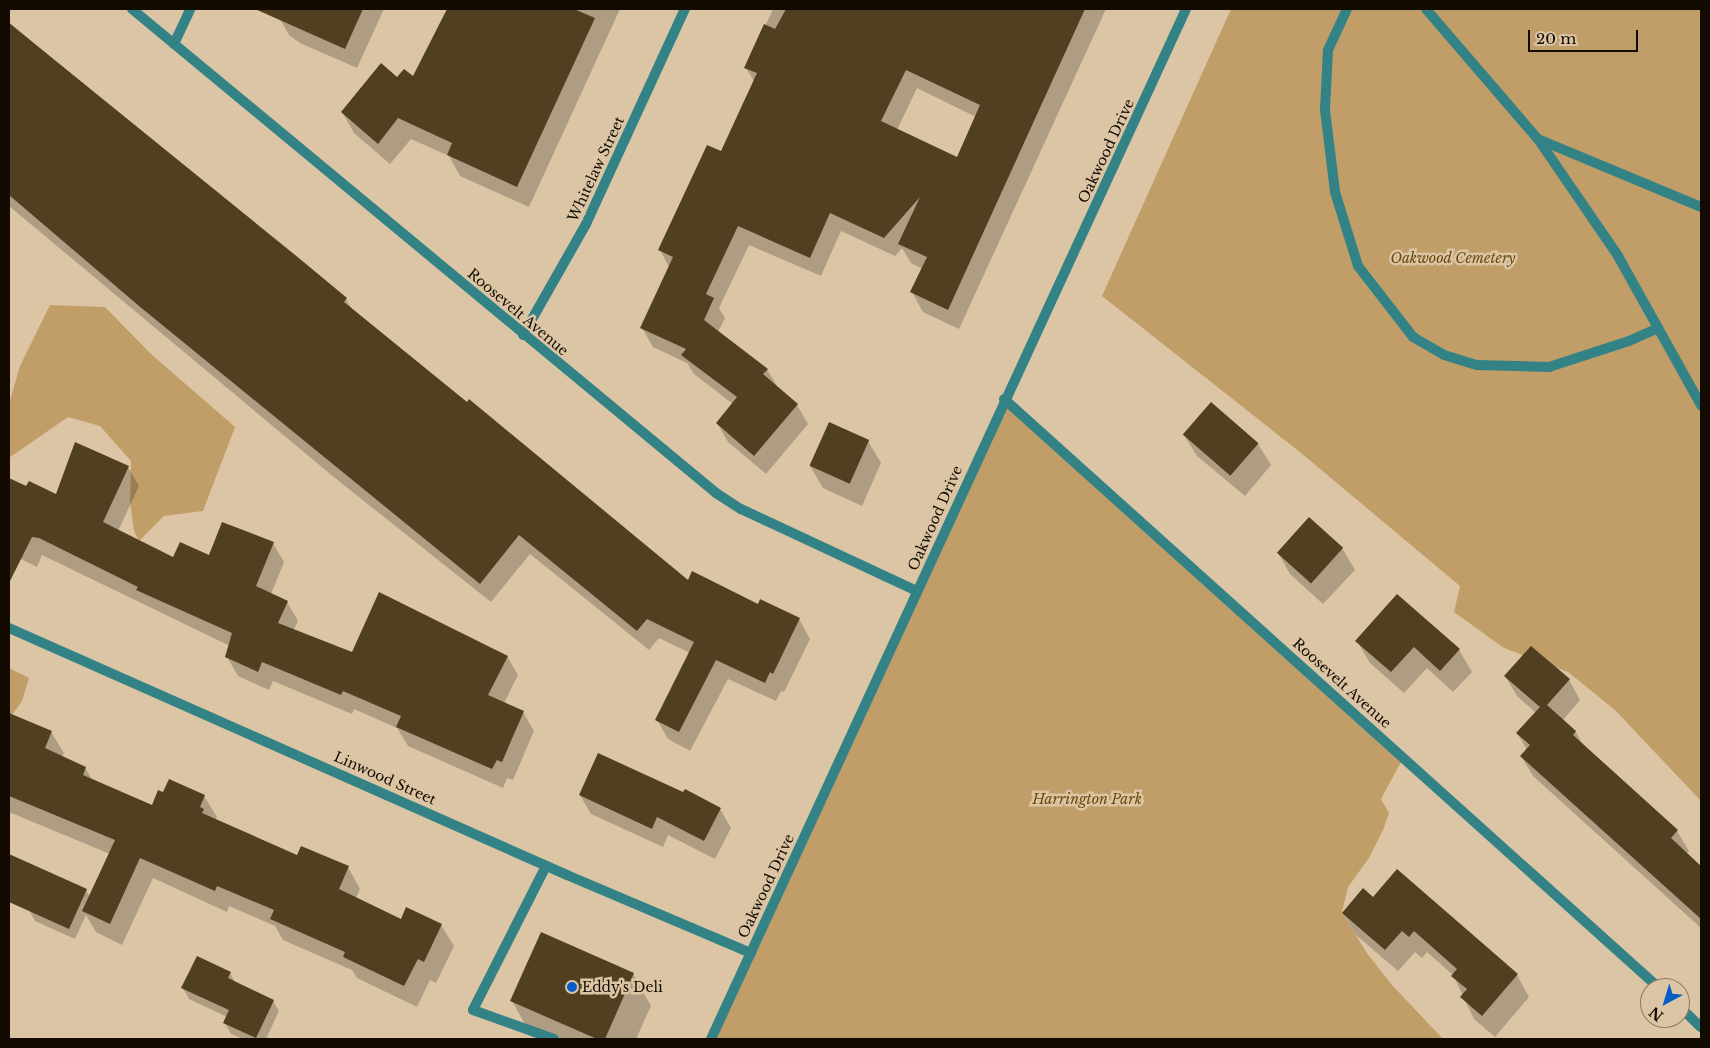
<!DOCTYPE html>
<style>
body{margin:0}
#map{position:relative;width:1710px;height:1048px;overflow:hidden;background:#dbc5a4;font-family:"Libre Baskerville",serif}
div>[style]{position:absolute}
.green>*{inset:0;background:#c19e68}
.shadow>*{inset:0;background:#0003}
.building>*{inset:0;background:#513f21;transform-origin:0 0}
.service>*{height:10px;margin:-5px;padding:0 5px;transform-origin:5px;border-radius:5px;background:#338386}
.minor>*{height:10px;margin:-5px;padding:0 5px;transform-origin:5px;border-radius:5px;background:#338386}
.tertiary>*{height:10px;margin:-5px;padding:0 5px;transform-origin:5px;border-radius:5px;background:#338386}
.dots>*{width:14px;height:14px;translate:-50% -50%;box-sizing:border-box;border:2px solid #dbc5a4;border-radius:50%}
span{translate:-50% -50%;white-space:nowrap;text-align:center;line-height:1.15;-webkit-text-stroke:5px #dbc5a4;paint-order:stroke}
.street-label{font-size:14px;color:#130b02}
.park-label{font-size:14px;color:#6a4a0d;font-style:italic}
.poi-label{font-size:14px;color:#130b02}
.left{translate:0 -50%;text-align:left}
.frame{position:absolute;inset:0;border:10px solid #130b02;pointer-events:none}
.north{position:absolute;left:1640px;top:978px;width:50px;height:50px;box-sizing:border-box;background:#dbc5a4;border:1px solid #8b7b63;border-radius:50%;rotate:219deg;font-size:14px;font-weight:700;line-height:20px;text-align:center;color:#130b02}
.north::after{content:'';display:block;margin:auto;width:18px;height:22px;background:#045cc5;clip-path:polygon(50% 0,100% 100%,50% 72%,0 100%)}
.scale{position:absolute;left:1528px;top:30px;width:110px;height:22px;box-sizing:border-box;border:2px solid #130b02;border-top:0;padding-left:6px;font-size:15px;line-height:18px;white-space:nowrap;color:#130b02;-webkit-text-stroke:4px #dbc5a4;paint-order:stroke}
</style>
<div id="map">
<div class="green">
<div style="clip-path:polygon(1231px 9px,1701px 9px,1701px 801px,1615px 710px,1568px 672px,1504px 648px,1454px 612px,1460px 586px,1301px 453px,1102px 296px)"></div>
<div style="clip-path:polygon(50px 305px,105px 307px,151px 354px,235px 427px,203px 511px,164px 516px,139px 541px,134px 531px,130px 502px,131px 461px,100px 426px,68px 417px,9px 458px,9px 404px,20px 366px)"></div>
<div style="clip-path:polygon(1004px 399px,1402px 760px,1381px 799px,1389px 813px,1383px 830px,1369px 858px,1348px 887px,1342px 912px,1366px 952px,1392px 985px,1443px 1039px,711px 1039px)"></div>
<div style="clip-path:polygon(9px 668px,29px 678px,22px 701px,9px 719px)"></div>
</div>
<div class="shadow">
<div style="clip-path:polygon(280px 9px,384px 9px,357px 68px,300px 43px,289px 35px,277px 14px)"></div>
<div style="clip-path:polygon(449px 9px,500px 9px,517px 18px,521px 9px,620px 9px,529px 207px,460px 176px,449px 156px,411px 139px,390px 164px,354px 133px,342px 112px,397px 79px,413px 78px)"></div>
<div style="clip-path:polygon(evenodd,773px 9px,1014px 9px,1038px 20px,1043px 9px,1106px 9px,959px 329px,923px 312px,912px 292px,923px 269px,911px 263px,902px 248px,895px 256px,841px 231px,821px 276px,749px 245px,719px 308px,725px 318px,718px 332px,767px 369px,778px 388px,797px 405px,808px 424px,766px 474px,728px 442px,717px 423px,733px 404px,694px 374px,687px 363px,653px 347px,642px 328px,669px 267px,660px 250px,721px 153px,754px 81px,746px 68px,773px 9px,917px 88px,976px 117px,957px 159px,897px 130px,917px 88px)"></div>
<div style="clip-path:polygon(9px 22px,157px 147px,346px 299px,353px 311px,688px 582px,799px 619px,810px 639px,784px 692px,781px 691px,776px 701px,728px 679px,690px 751px,668px 739px,657px 720px,690px 653px,659px 638px,649px 650px,530px 554px,491px 602px,335px 478px,9px 206px)"></div>
<div style="clip-path:polygon(830px 423px,868px 441px,881px 463px,862px 506px,823px 488px,810px 466px)"></div>
<div style="clip-path:polygon(1184px 435px,1258px 444px,1271px 465px,1245px 496px,1197px 456px)"></div>
<div style="clip-path:polygon(128px 467px,139px 486px,118px 531px,174px 559px,209px 557px,273px 543px,284px 562px,271px 594px,287px 602px,298px 621px,293px 631px,353px 654px,507px 656px,518px 675px,504px 703px,523px 712px,534px 731px,513px 780px,507px 778px,503px 788px,408px 746px,397px 728px,354px 709px,352px 714px,273px 681px,269px 690px,238px 676px,227px 657px,230px 646px,42px 555px,37px 567px,13px 555px,9px 549px,10px 480px,57px 496px)"></div>
<div style="clip-path:polygon(1342px 548px,1355px 570px,1323px 604px,1290px 574px,1278px 553px)"></div>
<div style="clip-path:polygon(1397px 596px,1459px 650px,1472px 672px,1453px 692px,1427px 668px,1404px 693px,1370px 663px,1357px 641px)"></div>
<div style="clip-path:polygon(1505px 676px,1569px 680px,1580px 700px,1563px 720px,1576px 732px,1583px 745px,1677px 831px,1689px 851px,1686px 854px,1701px 867px,1701px 928px,1533px 776px,1521px 756px,1527px 750px,1517px 733px,1536px 713px,1517px 696px)"></div>
<div style="clip-path:polygon(16px 717px,51px 732px,64px 753px,62px 757px,85px 768px,93px 781px,152px 806px,204px 796px,217px 817px,215px 820px,298px 857px,348px 867px,360px 889px,356px 898px,401px 921px,407px 909px,441px 925px,454px 946px,436px 983px,430px 980px,417px 1007px,357px 978px,352px 970px,283px 940px,275px 926px,229px 906px,227px 912px,153px 878px,122px 945px,96px 932px,86px 915px,75px 939px,35px 921px,29px 910px,86px 890px,90px 897px,110px 854px,9px 812px,9px 734px)"></div>
<div style="clip-path:polygon(685px 791px,720px 809px,731px 828px,715px 859px,668px 835px,663px 847px,591px 814px,580px 795px,684px 794px)"></div>
<div style="clip-path:polygon(1373px 898px,1517px 975px,1529px 997px,1495px 1037px,1474px 1019px,1453px 975px,1427px 952px,1422px 958px,1415px 952px,1398px 971px,1356px 935px,1343px 913px)"></div>
<div style="clip-path:polygon(230px 973px,236px 984px,273px 1001px,279px 1011px,266px 1039px,243px 1039px,231px 1034px,225px 1023px,227px 1017px,189px 999px,183px 988px)"></div>
<div style="clip-path:polygon(633px 974px,651px 1006px,636px 1039px,545px 1039px,530px 1033px,512px 1001px)"></div>
</div>
<div class="building">
<div style="clip-path:polygon(255px 9px,363px 9px,345px 49px)"></div>
<div style="clip-path:polygon(447px 9px,574px 9px,595px 18px,517px 187px,447px 155px,452px 143px,398px 118px,378px 144px,341px 112px,381px 63px,397px 77px,404px 69px,413px 76px)"></div>
<div style="clip-path:polygon(evenodd,786px 9px,1085px 9px,948px 310px,910px 292px,927px 257px,898px 244px,920px 197px,884px 238px,830px 213px,810px 258px,738px 226px,706px 294px,714px 298px,704px 320px,768px 369px,763px 374px,798px 404px,754px 456px,716px 423px,737px 397px,681px 355px,686px 349px,640px 328px,673px 257px,658px 250px,707px 145px,721px 151px,757px 73px,744px 68px,764px 24px,775px 29px,786px 9px,906px 70px,980px 105px,957px 157px,881px 121px,906px 70px)"></div>
<div style="clip-path:polygon(9px 23px,300px 259px,347px 298px,344px 302px,467px 402px,469px 399px,688px 580px,692px 571px,758px 604px,760px 599px,800px 618px,773px 674px,770px 672px,765px 683px,716px 660px,679px 732px,655px 720px,694px 642px,647px 619px,637px 631px,519px 535px,480px 584px,139px 306px,9px 195px)"></div>
<div style="left:1211px;top:402px;width:63px;height:43px;rotate:41deg"></div>
<div style="left:829px;top:422px;width:44px;height:48px;rotate:24deg"></div>
<div style="clip-path:polygon(75px 442px,129px 466px,103px 522px,173px 557px,180px 542px,209px 555px,222px 522px,274px 542px,256px 586px,288px 601px,278px 623px,352px 652px,379px 592px,508px 656px,488px 695px,524px 711px,502px 762px,497px 760px,492px 769px,396px 727px,401px 716px,343px 691px,341px 695px,262px 662px,258px 672px,225px 657px,232px 633px,136px 590px,138px 587px,39px 538px,32px 537px,9px 583px,9px 478px,26px 486px,29px 481px,56px 494px)"></div>
<div style="left:1309px;top:517px;width:46px;height:48px;rotate:42deg"></div>
<div style="clip-path:polygon(1397px 594px,1460px 649px,1440px 671px,1414px 647px,1391px 672px,1355px 641px)"></div>
<div style="clip-path:polygon(1531px 646px,1570px 679px,1547px 705px,1576px 731px,1573px 735px,1678px 830px,1671px 838px,1701px 866px,1701px 919px,1520px 756px,1530px 745px,1516px 733px,1540px 707px,1504px 676px)"></div>
<div style="clip-path:polygon(9px 713px,52px 731px,45px 748px,86px 767px,83px 775px,152px 805px,158px 790px,163px 792px,169px 779px,205px 795px,200px 807px,204px 809px,202px 813px,297px 855px,301px 846px,349px 866px,339px 889px,401px 919px,406px 907px,442px 924px,424px 962px,418px 959px,404px 986px,343px 957px,345px 952px,270px 919px,274px 910px,217px 886px,215px 891px,140px 858px,110px 924px,82px 911px,115px 840px,9px 796px)"></div>
<div style="clip-path:polygon(598px 753px,683px 792px,685px 789px,721px 808px,704px 841px,657px 817px,652px 829px,579px 795px)"></div>
<div style="clip-path:polygon(9px 854px,87px 889px,69px 929px,9px 902px)"></div>
<div style="clip-path:polygon(1397px 869px,1518px 974px,1482px 1016px,1460px 997px,1467px 989px,1451px 976px,1457px 969px,1414px 931px,1409px 937px,1402px 931px,1385px 950px,1342px 913px,1363px 888px,1373px 897px)"></div>
<div style="clip-path:polygon(541px 932px,634px 973px,605px 1039px,597px 1039px,510px 1001px)"></div>
<div style="clip-path:polygon(197px 956px,231px 972px,228px 978px,274px 1000px,256px 1038px,223px 1023px,229px 1010px,181px 988px)"></div>
</div>
<div class="service">
<div style="left:1347px;top:9px;width:45px;rotate:114.9deg"></div>
<div style="left:1328px;top:50px;width:60px;rotate:92.9deg"></div>
<div style="left:1325px;top:110px;width:83px;rotate:83deg"></div>
<div style="left:1335px;top:192px;width:77px;rotate:72.7deg"></div>
<div style="left:1358px;top:266px;width:90px;rotate:52.2deg"></div>
<div style="left:1413px;top:337px;width:36px;rotate:30deg"></div>
<div style="left:1444px;top:355px;width:34px;rotate:17deg"></div>
<div style="left:1477px;top:365px;width:72px;rotate:1.6deg"></div>
<div style="left:1549px;top:367px;width:84px;rotate:-18deg"></div>
<div style="left:1629px;top:341px;width:32px;rotate:-24deg"></div>
<div style="left:1426px;top:9px;width:172px;rotate:49.3deg"></div>
<div style="left:1538px;top:139px;width:142px;rotate:55.6deg"></div>
<div style="left:1618px;top:256px;width:171px;rotate:60.9deg"></div>
<div style="left:1538px;top:139px;width:177px;rotate:22.6deg"></div>
<div style="left:546px;top:866px;width:161px;rotate:116.9deg"></div>
<div style="left:473px;top:1010px;width:86px;rotate:19.7deg"></div>
</div>
<div class="minor">
<div style="left:132px;top:9px;width:758px;rotate:39.65deg"></div>
<div style="left:716px;top:493px;width:30px;rotate:33deg"></div>
<div style="left:741px;top:509px;width:194px;rotate:25deg"></div>
<div style="left:174px;top:44px;width:38px;rotate:-65deg"></div>
<div style="left:523px;top:335px;width:128px;rotate:-60.4deg"></div>
<div style="left:586px;top:224px;width:237px;rotate:-65.3deg"></div>
<div style="left:1004px;top:399px;width:881px;rotate:41.96deg"></div>
<div style="left:9px;top:628px;width:610px;rotate:23.88deg"></div>
<div style="left:567px;top:875px;width:200px;rotate:23deg"></div>
<div style="left:1680px;top:1007px;width:29px;rotate:44deg"></div>
</div>
<div class="tertiary">
<div style="left:711px;top:1039px;width:1134px;rotate:-65.24deg"></div>
</div>
<div class="dots">
<div style="left:572px;top:987px;background:#045cc5"></div>
</div>
<div class="street-label">
<span style="left:1106px;top:151px;rotate:-65deg">Oakwood Drive</span>
<span style="left:596px;top:169px;rotate:-65deg">Whitelaw Street</span>
<span style="left:518px;top:312px;rotate:40deg">Roosevelt Avenue</span>
<span style="left:935px;top:518px;rotate:-66deg">Oakwood Drive</span>
<span style="left:1342px;top:683px;rotate:42deg">Roosevelt Avenue</span>
<span style="left:385px;top:778px;rotate:24deg">Linwood Street</span>
<span style="left:766px;top:886px;rotate:-65deg">Oakwood Drive</span>
</div>
<div class="park-label">
<span style="left:1453px;top:258px">Oakwood Cemetery</span>
<span style="left:1087px;top:799px">Harrington Park</span>
</div>
<div class="poi-label">
<span class="left" style="left:582px;top:987px">Eddy's Deli</span>
</div>
<div class="frame"></div>
<div class="north">N</div>
<div class="scale">20 m</div>
</div>
